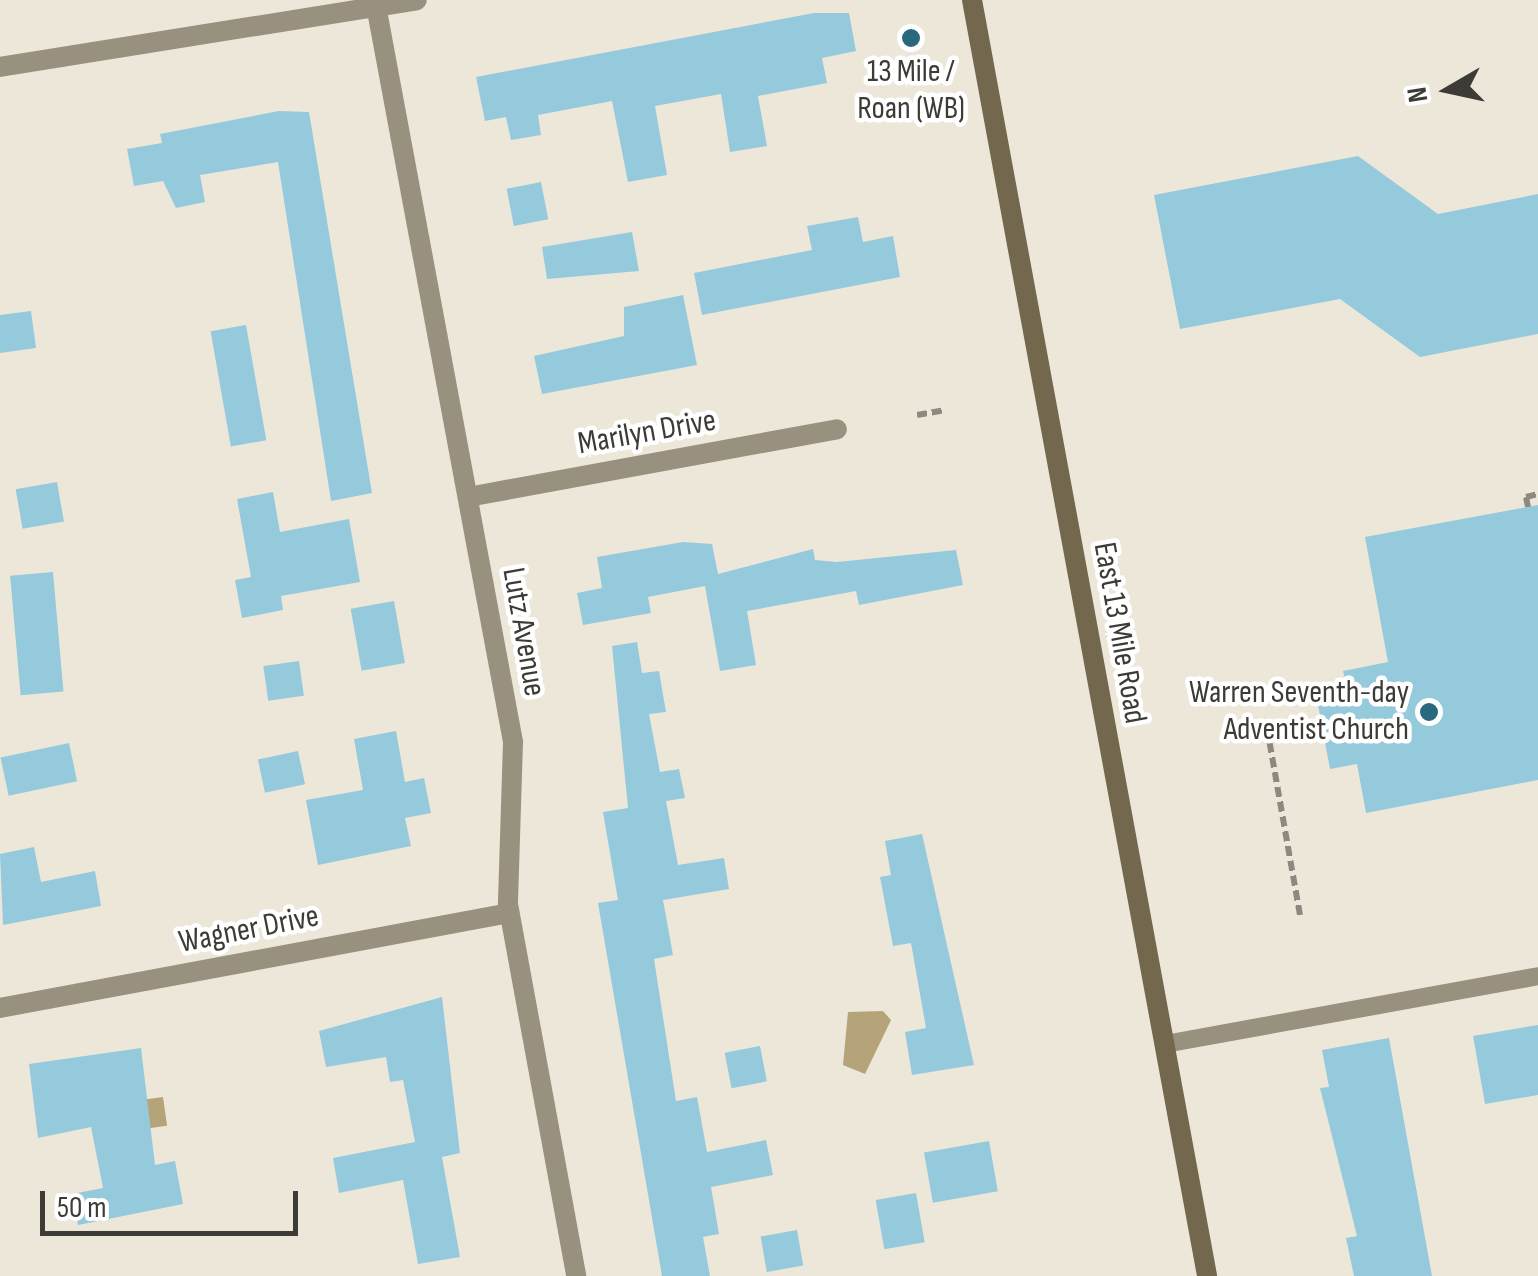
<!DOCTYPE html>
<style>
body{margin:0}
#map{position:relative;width:1538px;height:1276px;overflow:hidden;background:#ede7da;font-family:"Sofia Sans Condensed",sans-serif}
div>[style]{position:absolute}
.water>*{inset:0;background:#b5a47a;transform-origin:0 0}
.building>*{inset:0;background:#95cadc;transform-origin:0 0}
.path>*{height:6px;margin-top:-3px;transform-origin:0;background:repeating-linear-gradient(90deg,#8d8981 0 10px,transparent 0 15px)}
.service>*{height:18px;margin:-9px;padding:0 9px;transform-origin:9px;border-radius:9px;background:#98917f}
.minor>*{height:20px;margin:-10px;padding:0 10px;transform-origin:10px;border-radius:10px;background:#98917f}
.secondary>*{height:20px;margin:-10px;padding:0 10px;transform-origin:10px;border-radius:10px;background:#73684e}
.dots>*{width:28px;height:28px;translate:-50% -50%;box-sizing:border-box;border:5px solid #fff;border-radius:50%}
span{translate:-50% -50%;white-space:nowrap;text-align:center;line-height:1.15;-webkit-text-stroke:9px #fff;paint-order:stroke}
.poi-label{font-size:32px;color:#3d3b36}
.right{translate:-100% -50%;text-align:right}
.street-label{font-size:32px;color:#3d3b36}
.north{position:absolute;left:1398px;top:40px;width:100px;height:100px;-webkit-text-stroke:8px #fff;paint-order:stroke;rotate:261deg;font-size:28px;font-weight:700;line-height:40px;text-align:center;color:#3d3b36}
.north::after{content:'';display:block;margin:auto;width:35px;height:45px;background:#3d3b36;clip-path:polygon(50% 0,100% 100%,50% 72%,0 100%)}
.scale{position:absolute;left:40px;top:1191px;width:258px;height:45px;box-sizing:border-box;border:5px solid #3d3b36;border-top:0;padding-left:12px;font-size:30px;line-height:35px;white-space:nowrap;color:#3d3b36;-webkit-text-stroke:8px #fff;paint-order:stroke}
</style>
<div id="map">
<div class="water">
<div style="clip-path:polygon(848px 1012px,883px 1011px,891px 1020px,865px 1074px,843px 1065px)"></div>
<div style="left:163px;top:1097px;width:29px;height:51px;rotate:82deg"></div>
</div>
<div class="building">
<div style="clip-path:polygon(814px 13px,849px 13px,856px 51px,822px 58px,827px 83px,758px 96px,767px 146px,730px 152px,721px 94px,655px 106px,667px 175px,628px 182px,612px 101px,538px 115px,541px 135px,511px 140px,506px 117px,485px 121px,476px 77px)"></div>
<div style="clip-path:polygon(279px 111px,309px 112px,372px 493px,331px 501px,278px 162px,200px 175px,205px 202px,176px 208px,163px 181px,134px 186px,127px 149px,162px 143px,160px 134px)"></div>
<div style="clip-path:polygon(1358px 156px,1438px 214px,1538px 194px,1538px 334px,1420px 357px,1340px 299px,1180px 329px,1154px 195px)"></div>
<div style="left:541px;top:182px;width:38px;height:35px;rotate:79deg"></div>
<div style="clip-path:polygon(858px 217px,863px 242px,893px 236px,900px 277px,702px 315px,694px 273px,812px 250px,807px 226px)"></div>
<div style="clip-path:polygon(632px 232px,639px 271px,547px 279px,542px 247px)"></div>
<div style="clip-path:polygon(683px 295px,697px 365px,542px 394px,534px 356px,624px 336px,624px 307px)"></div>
<div style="clip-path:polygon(31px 311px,36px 348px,0 353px,0 315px)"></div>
<div style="left:246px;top:325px;width:117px;height:36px;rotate:80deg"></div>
<div style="left:57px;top:482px;width:40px;height:42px;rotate:80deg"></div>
<div style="clip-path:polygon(273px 492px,280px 532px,349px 519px,360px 582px,281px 596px,283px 610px,242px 618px,235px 580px,251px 577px,237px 499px)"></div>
<div style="clip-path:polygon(1538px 505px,1538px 780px,1366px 813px,1357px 764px,1330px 769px,1316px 694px,1347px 688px,1343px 671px,1388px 662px,1365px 537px)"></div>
<div style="clip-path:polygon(683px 542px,712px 544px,718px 574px,813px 549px,815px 560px,837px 562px,956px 550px,963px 585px,859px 605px,856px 591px,747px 611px,756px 665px,720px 671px,705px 586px,648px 597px,651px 613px,583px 625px,577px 593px,602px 588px,597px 557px)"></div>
<div style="left:53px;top:572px;width:120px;height:43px;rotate:85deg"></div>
<div style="left:394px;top:601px;width:63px;height:44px;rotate:80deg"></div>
<div style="clip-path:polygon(637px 642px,642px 673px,659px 671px,666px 712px,649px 714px,660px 772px,679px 769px,685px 798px,666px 801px,678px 865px,724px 858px,729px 889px,663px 900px,673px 955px,654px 959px,676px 1101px,697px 1097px,707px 1152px,766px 1140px,773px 1175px,711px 1187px,719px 1234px,703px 1237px,710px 1276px,662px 1276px,598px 903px,618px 900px,603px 812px,628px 808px,612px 646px)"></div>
<div style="left:299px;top:661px;width:35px;height:36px;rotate:82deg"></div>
<div style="clip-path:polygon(396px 731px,405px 782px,424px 778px,431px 813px,405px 818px,411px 846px,318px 865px,306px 800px,363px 790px,354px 739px)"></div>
<div style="left:69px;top:743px;width:39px;height:70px;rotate:78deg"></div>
<div style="left:298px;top:751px;width:34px;height:41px;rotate:78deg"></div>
<div style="clip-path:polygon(922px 834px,974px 1065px,912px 1075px,905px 1032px,926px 1028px,911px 943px,893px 946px,880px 877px,891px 875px,885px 841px)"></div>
<div style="clip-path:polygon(34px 847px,41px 882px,95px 871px,101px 906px,3px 925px,0 854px)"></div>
<div style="clip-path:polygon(442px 997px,460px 1153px,442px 1157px,460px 1257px,418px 1264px,403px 1180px,339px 1193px,333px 1158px,415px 1142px,403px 1080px,390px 1082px,386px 1057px,326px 1067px,319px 1031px)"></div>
<div style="clip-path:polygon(1538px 1025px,1538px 1095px,1485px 1104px,1473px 1036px)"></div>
<div style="clip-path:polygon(1389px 1038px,1432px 1276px,1354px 1276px,1346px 1238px,1357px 1236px,1320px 1088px,1329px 1087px,1322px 1050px)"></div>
<div style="left:760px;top:1046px;width:36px;height:36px;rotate:79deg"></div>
<div style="clip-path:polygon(141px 1048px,155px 1165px,175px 1161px,183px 1204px,78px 1225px,72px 1194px,103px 1188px,91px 1127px,38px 1138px,29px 1064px)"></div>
<div style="left:989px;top:1141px;width:51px;height:66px;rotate:80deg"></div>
<div style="left:916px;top:1193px;width:50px;height:41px;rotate:80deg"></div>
<div style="left:797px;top:1230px;width:36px;height:37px;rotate:80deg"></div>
</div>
<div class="path">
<div style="left:917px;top:415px;width:29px;rotate:-10deg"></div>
<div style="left:1528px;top:507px;width:10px;rotate:-101deg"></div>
<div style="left:1526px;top:497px;width:12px;rotate:-14deg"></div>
<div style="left:1300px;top:915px;width:178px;rotate:-100deg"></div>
<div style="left:1269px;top:740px;width:55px;rotate:-10.5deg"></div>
</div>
<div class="service">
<div style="left:1165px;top:1044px;width:379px;rotate:-10.3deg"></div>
</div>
<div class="minor">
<div style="left:375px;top:0;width:755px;rotate:79.46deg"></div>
<div style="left:513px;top:742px;width:162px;rotate:91.8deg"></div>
<div style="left:508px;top:904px;width:378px;rotate:79.6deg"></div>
<div style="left:0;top:67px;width:422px;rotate:-9.1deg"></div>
<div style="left:468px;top:497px;width:375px;rotate:-10.4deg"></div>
<div style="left:0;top:1008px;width:518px;rotate:-10.57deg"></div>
</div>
<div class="secondary">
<div style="left:972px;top:0;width:1297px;rotate:79.56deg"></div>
</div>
<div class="dots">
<div style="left:911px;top:38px;background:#28697d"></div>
<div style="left:1429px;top:712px;background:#28697d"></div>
</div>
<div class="poi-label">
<span style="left:911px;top:91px">13 Mile /<br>Roan (WB)</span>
<span class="right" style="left:1409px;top:712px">Warren Seventh-day<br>Adventist Church</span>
</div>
<div class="street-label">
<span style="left:647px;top:433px;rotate:-10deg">Marilyn Drive</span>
<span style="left:523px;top:632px;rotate:80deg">Lutz Avenue</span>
<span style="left:1119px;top:633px;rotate:80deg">East 13 Mile Road</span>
<span style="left:249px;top:930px;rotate:-11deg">Wagner Drive</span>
</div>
<div class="north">N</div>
<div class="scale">50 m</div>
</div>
